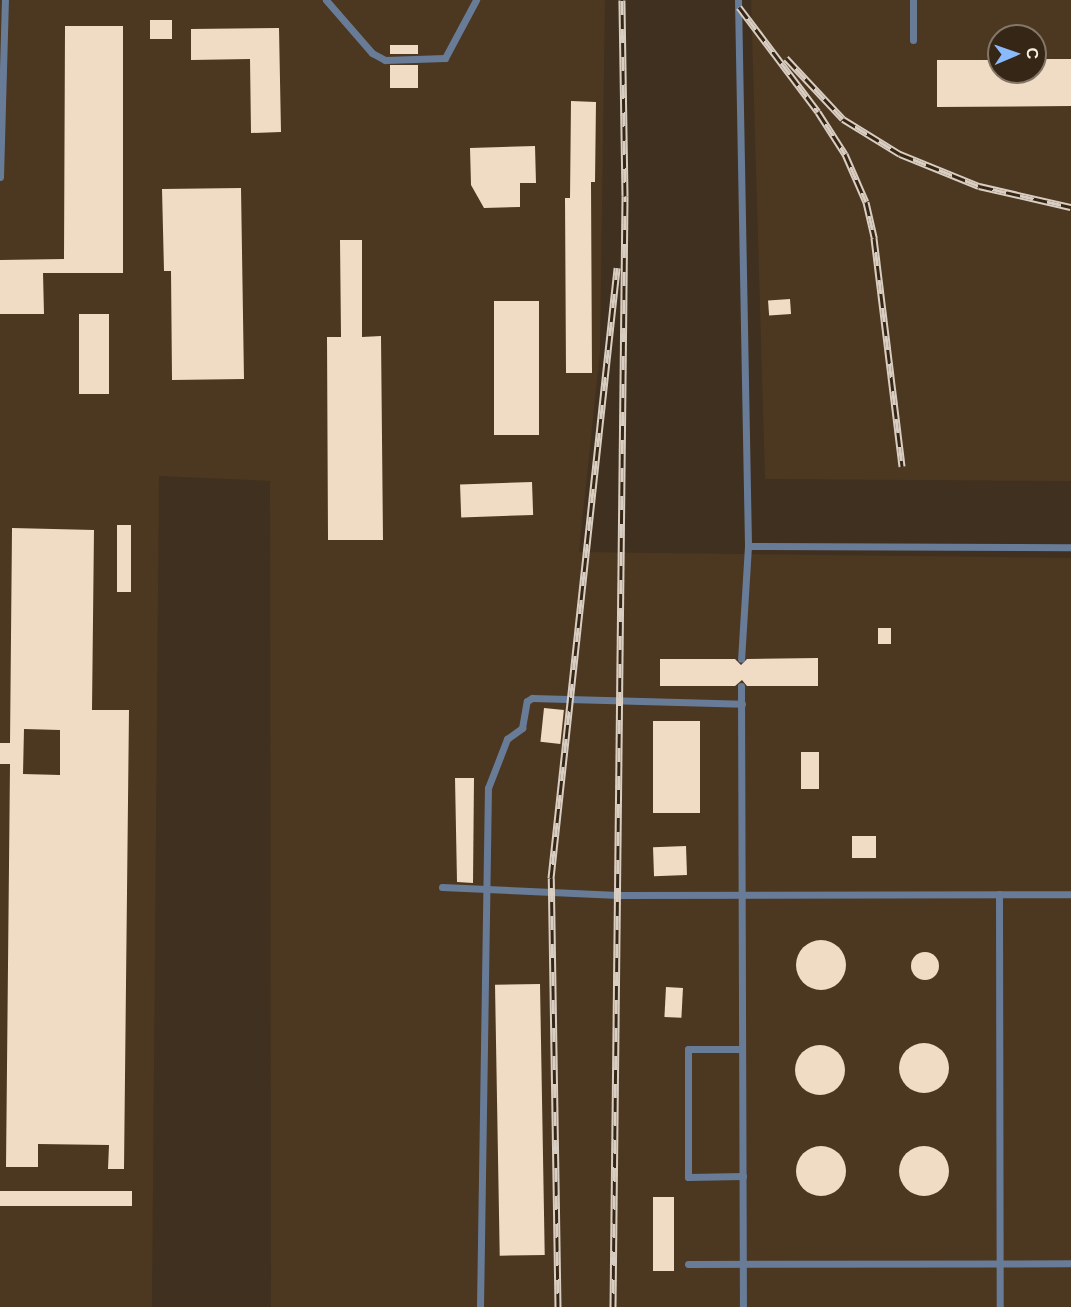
<!DOCTYPE html>
<meta charset="utf-8">
<style>
body{margin:0}
#map{position:relative;width:1071px;height:1307px;overflow:hidden;background:#40301f;font-family:Barlow,sans-serif}
div>[style]{position:absolute}
.built>*{inset:0;background:#4c3720}
.building>*{inset:0;background:#f0dbc5;transform-origin:0 0}
.round{border-radius:50%}
.service>*{height:7px;margin:-3.5px;padding:0 3.5px;transform-origin:3.5px;border-radius:3.5px;background:#687c98}
.rail>*{height:7px;margin-top:-3.5px;transform-origin:0;background:repeating-linear-gradient(90deg,#362615 0 14px,#d9cec2 0 28px);box-sizing:border-box;border-block:2px solid #d9cec2}
span{translate:-50% -50%;white-space:nowrap;text-align:center;line-height:1.15;-webkit-text-stroke:6px #362615;paint-order:stroke}
.north{position:absolute;left:987px;top:24px;width:60px;height:60px;box-sizing:border-box;background:#362615;border:2px solid #847667;border-radius:50%;rotate:88deg;font-size:16px;font-weight:700;line-height:24px;text-align:center;color:#f8eee3}
.north::after{content:'';display:block;margin:auto;width:21px;height:27px;background:#8bbafc;clip-path:polygon(50% 0,100% 100%,50% 72%,0 100%)}
</style>
<div id="map">
<div class="built">
<div style="clip-path:polygon(0 0,605px 0,600px 352px,579px 552px,1071px 558px,1071px 1307px,271px 1307px,270px 481px,159px 476px,152px 1307px,0 1307px)"></div>
<div style="clip-path:polygon(evenodd,751px 0,1071px 0,1071px 481px,765px 479px,751px 0,999px 36px,1035px 36px,1035px 72px,999px 72px,999px 36px)"></div>
</div>
<div class="building">
<div style="left:150px;top:20px;width:22px;height:19px"></div>
<div style="clip-path:polygon(65px 26px,123px 26px,123px 273px,43px 273px,44px 314px,0 314px,0 260px,64px 259px)"></div>
<div style="clip-path:polygon(279px 28px,281px 132px,251px 133px,250px 59px,191px 60px,191px 29px)"></div>
<div style="left:390px;top:45px;width:28px;height:9px"></div>
<div style="clip-path:polygon(1035px 59px,1071px 59px,1071px 106px,937px 107px,937px 60px,999px 60px,999px 72px,1035px 72px)"></div>
<div style="left:390px;top:65px;width:28px;height:23px"></div>
<div style="clip-path:polygon(571px 101px,596px 102px,595px 182px,591px 182px,592px 373px,566px 373px,565px 198px,570px 198px)"></div>
<div style="clip-path:polygon(535px 146px,536px 183px,520px 183px,520px 207px,484px 208px,471px 185px,470px 148px)"></div>
<div style="clip-path:polygon(241px 188px,244px 379px,172px 380px,171px 271px,164px 271px,162px 189px)"></div>
<div style="clip-path:polygon(340px 240px,362px 240px,362px 337px,381px 336px,383px 540px,328px 540px,327px 337px,341px 337px)"></div>
<div style="left:790px;top:299px;width:15px;height:22px;rotate:86deg"></div>
<div style="left:539px;top:301px;width:134px;height:45px;rotate:90deg"></div>
<div style="left:79px;top:314px;width:30px;height:80px"></div>
<div style="left:532px;top:482px;width:33px;height:72px;rotate:88deg"></div>
<div style="left:117px;top:525px;width:14px;height:67px"></div>
<div style="clip-path:polygon(evenodd,12px 528px,94px 530px,92px 710px,129px 710px,124px 1169px,108px 1169px,109px 1145px,38px 1144px,38px 1167px,6px 1167px,10px 764px,0 764px,0 743px,10px 743px,12px 528px,24px 729px,60px 730px,60px 775px,23px 774px,24px 729px)"></div>
<div style="left:878px;top:628px;width:13px;height:16px"></div>
<div style="clip-path:polygon(818px 658px,818px 686px,747px 686px,742px 680px,735px 686px,660px 686px,660px 659px,735px 659px,741px 665px,747px 659px)"></div>
<div style="left:544px;top:708px;width:20px;height:34px;rotate:6deg"></div>
<div style="left:700px;top:721px;width:92px;height:47px;rotate:90deg"></div>
<div style="left:801px;top:752px;width:18px;height:37px"></div>
<div style="clip-path:polygon(455px 778px,474px 778px,473px 883px,457px 882px)"></div>
<div style="left:852px;top:836px;width:24px;height:22px"></div>
<div style="left:686px;top:846px;width:29px;height:33px;rotate:88deg"></div>
<div class="round" style="left:796px;top:940px;width:50px;height:50px"></div>
<div class="round" style="left:911px;top:952px;width:28px;height:28px"></div>
<div style="left:540px;top:984px;width:271px;height:45px;rotate:89deg"></div>
<div style="left:666px;top:987px;width:17px;height:30px;rotate:3deg"></div>
<div class="round" style="left:899px;top:1043px;width:50px;height:50px"></div>
<div class="round" style="left:795px;top:1045px;width:50px;height:50px"></div>
<div class="round" style="left:796px;top:1146px;width:50px;height:50px"></div>
<div class="round" style="left:899px;top:1146px;width:50px;height:50px"></div>
<div style="left:0;top:1191px;width:132px;height:15px"></div>
<div style="left:653px;top:1197px;width:21px;height:74px"></div>
</div>
<div class="service">
<div style="left:326px;top:0;width:70px;rotate:49deg"></div>
<div style="left:372px;top:53px;width:15px;rotate:28deg"></div>
<div style="left:385px;top:60px;width:60px;rotate:-1.9deg"></div>
<div style="left:445px;top:58px;width:66px;rotate:-61.9deg"></div>
<div style="left:738px;top:0;width:546px;rotate:88.95deg"></div>
<div style="left:748px;top:546px;width:113px;rotate:93.5deg"></div>
<div style="left:913px;top:0;width:40px;rotate:90deg"></div>
<div style="left:0;top:177px;width:177px;rotate:-88.4deg"></div>
<div style="left:748px;top:546px;width:323px;rotate:0.2deg"></div>
<div style="left:741px;top:686px;width:621px;rotate:89.82deg"></div>
<div style="left:442px;top:887px;width:176px;rotate:2.6deg"></div>
<div style="left:618px;top:895px;width:453px;rotate:-0.1deg"></div>
<div style="left:999px;top:894px;width:413px;rotate:89.9deg"></div>
<div style="left:742px;top:1049px;width:54px;rotate:180deg"></div>
<div style="left:688px;top:1049px;width:128px;rotate:90deg"></div>
<div style="left:688px;top:1177px;width:55px;rotate:-1deg"></div>
<div style="left:688px;top:1264px;width:383px;rotate:-0.1deg"></div>
<div style="left:480px;top:1307px;width:519px;rotate:-89.12deg"></div>
<div style="left:488px;top:788px;width:53px;rotate:-68.8deg"></div>
<div style="left:507px;top:739px;width:19px;rotate:-36deg"></div>
<div style="left:522px;top:728px;width:27px;rotate:-80deg"></div>
<div style="left:527px;top:701px;width:6px;rotate:-31deg"></div>
<div style="left:532px;top:698px;width:210px;rotate:1.6deg"></div>
</div>
<div class="rail">
<div style="left:739px;top:7px;width:131px;rotate:53deg"></div>
<div style="left:818px;top:112px;width:50px;rotate:57.3deg"></div>
<div style="left:845px;top:154px;width:52px;rotate:66.4deg"></div>
<div style="left:866px;top:202px;width:37px;rotate:77deg"></div>
<div style="left:874px;top:238px;width:230px;rotate:83deg"></div>
<div style="left:786px;top:58px;width:83px;rotate:46.9deg"></div>
<div style="left:843px;top:119px;width:67px;rotate:31.6deg"></div>
<div style="left:900px;top:154px;width:85px;rotate:22.1deg"></div>
<div style="left:979px;top:186px;width:94px;rotate:12.9deg"></div>
<div style="left:558px;top:1307px;width:429px;rotate:-90.9deg"></div>
<div style="left:551px;top:878px;width:614px;rotate:-83.82deg"></div>
<div style="left:613px;top:1307px;width:1111px;rotate:-89.38deg"></div>
<div style="left:625px;top:196px;width:196px;rotate:-90.9deg"></div>
</div>
<div class="north">С</div>
</div>
